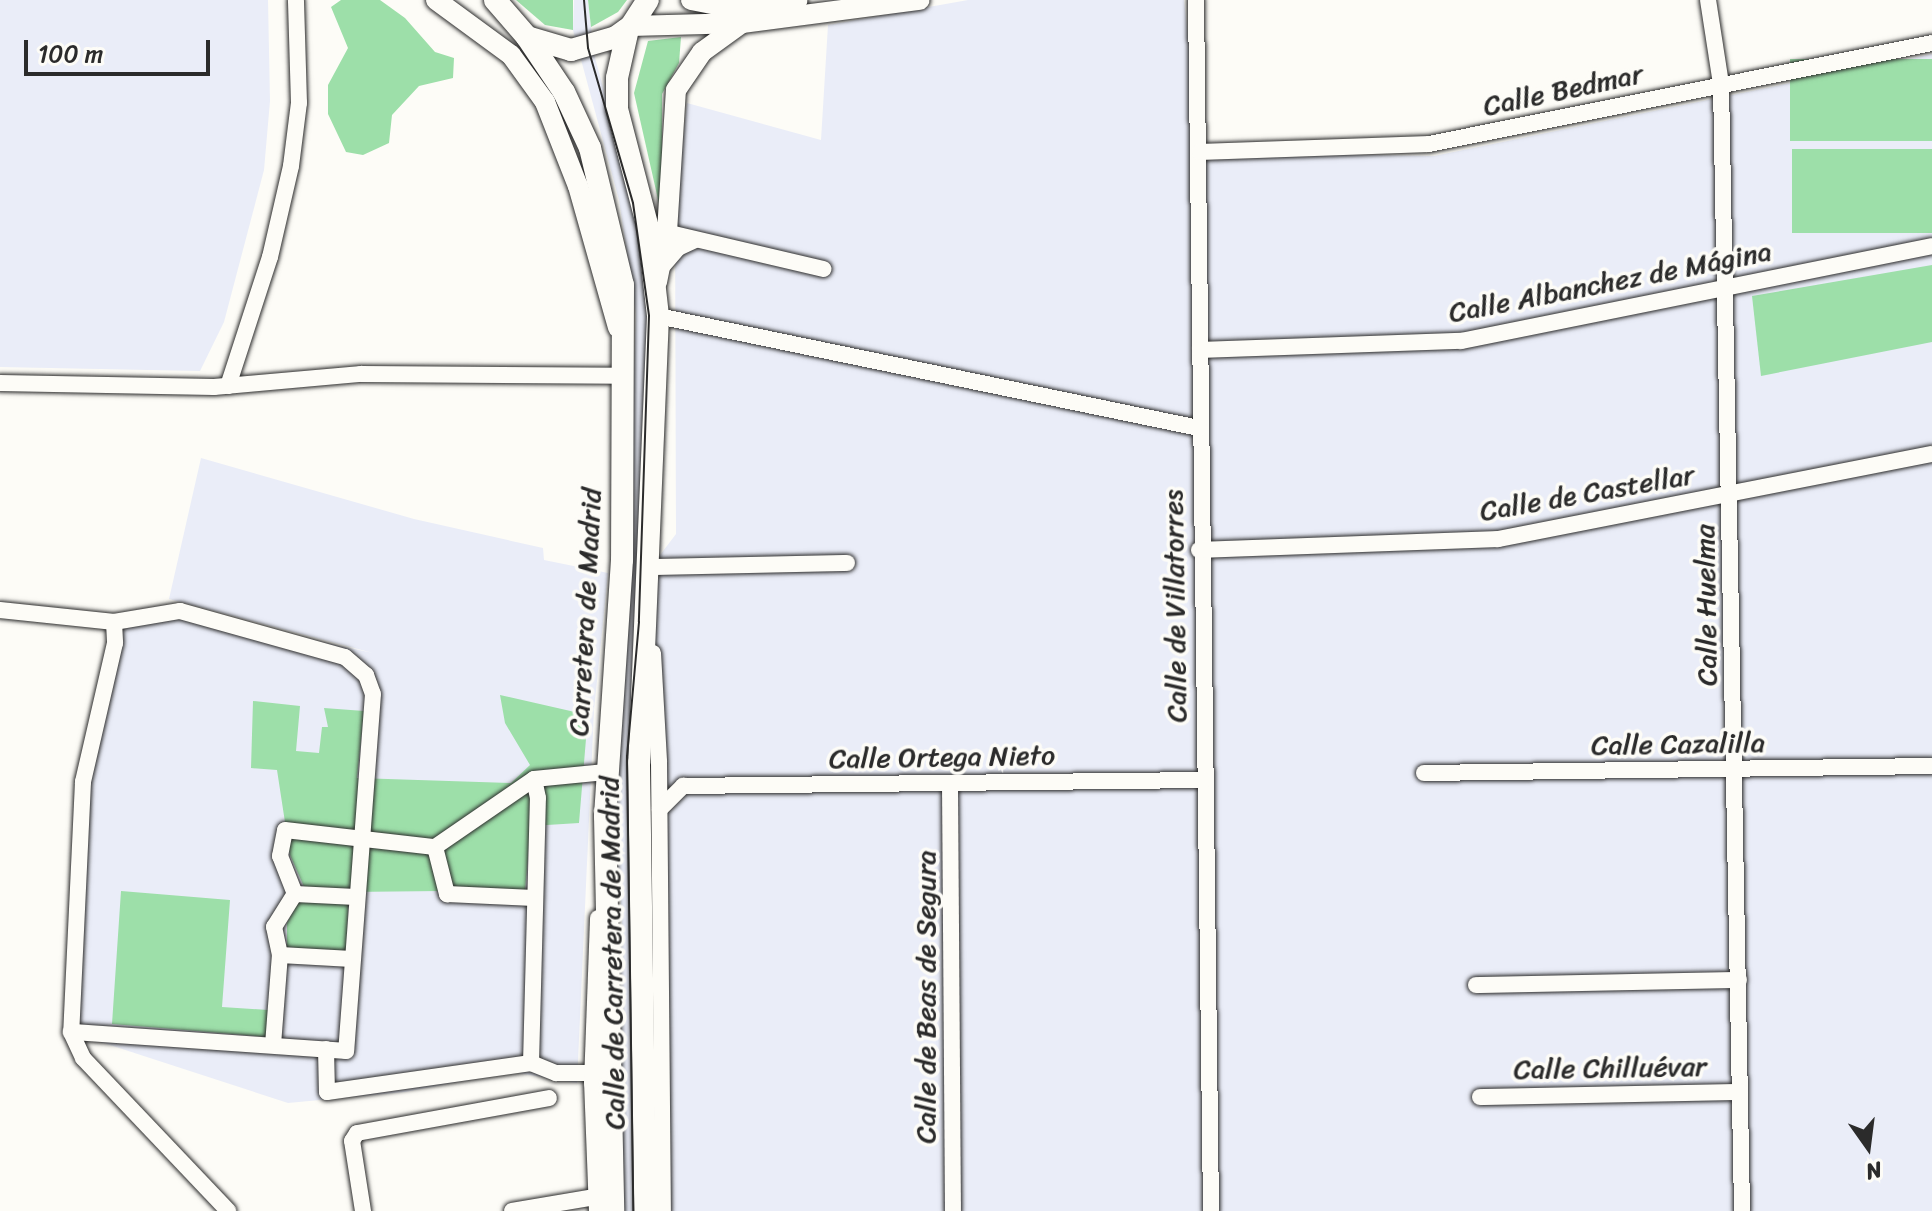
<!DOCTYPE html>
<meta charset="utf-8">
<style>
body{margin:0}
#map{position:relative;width:1932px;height:1211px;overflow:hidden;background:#fdfcf7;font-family:Sriracha,sans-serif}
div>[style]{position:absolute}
.built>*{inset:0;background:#eaedf8}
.green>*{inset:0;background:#9ddfa9;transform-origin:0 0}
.roads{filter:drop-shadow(0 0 2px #2b2b2b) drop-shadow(0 0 2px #2b2b2b)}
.minor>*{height:16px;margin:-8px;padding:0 8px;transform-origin:8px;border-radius:8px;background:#fdfcf7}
.major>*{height:20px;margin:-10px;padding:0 10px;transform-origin:10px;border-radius:10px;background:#fdfcf7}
.highway>*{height:22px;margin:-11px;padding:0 11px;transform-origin:11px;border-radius:11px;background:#fdfcf7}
.tram>*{height:2px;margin:-1px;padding:0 1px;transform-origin:1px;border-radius:1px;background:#2b2b2b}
span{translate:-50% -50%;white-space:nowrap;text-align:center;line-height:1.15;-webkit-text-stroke:7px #fdfcf7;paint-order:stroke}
.street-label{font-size:28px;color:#2b2b2b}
.north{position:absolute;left:1828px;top:1107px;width:80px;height:80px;-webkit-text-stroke:6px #fdfcf7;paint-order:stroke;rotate:166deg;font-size:22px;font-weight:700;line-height:32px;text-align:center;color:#2b2b2b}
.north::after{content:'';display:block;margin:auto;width:28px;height:36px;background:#2b2b2b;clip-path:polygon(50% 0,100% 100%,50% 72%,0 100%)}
.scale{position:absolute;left:24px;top:40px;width:186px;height:36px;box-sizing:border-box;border:4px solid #2b2b2b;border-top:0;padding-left:10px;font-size:24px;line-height:28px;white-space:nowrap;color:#2b2b2b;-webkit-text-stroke:6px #fdfcf7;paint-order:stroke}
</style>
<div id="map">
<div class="built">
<div style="clip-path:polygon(0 0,268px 0,270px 101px,264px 170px,224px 322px,200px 371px,0 367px)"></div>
<div style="clip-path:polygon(574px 0,588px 0,594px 54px,639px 219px,649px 274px,641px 1211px,622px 1211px,617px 946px,623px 943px,620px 889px,614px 889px,611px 812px,617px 810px,636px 314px,619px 200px,573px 30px)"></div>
<div style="clip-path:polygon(968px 0,1184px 0,1201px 152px,1434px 156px,1932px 54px,1932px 1211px,655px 1211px,651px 567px,676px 534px,675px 212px,687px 103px,821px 140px,828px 25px)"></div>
<div style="clip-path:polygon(201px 458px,414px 519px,543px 548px,544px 560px,608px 573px,594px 710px,577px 1083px,512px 1072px,405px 1092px,288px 1103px,73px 1033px,77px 878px,114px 622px,180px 611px,373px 653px,169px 599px)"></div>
</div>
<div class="green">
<div style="clip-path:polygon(341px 0,380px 0,405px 18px,435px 52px,454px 58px,453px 78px,419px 86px,392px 115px,389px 143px,363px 155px,346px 152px,328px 114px,328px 85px,348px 48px,331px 7px)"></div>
<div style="clip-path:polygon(516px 0,573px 0,573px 30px,545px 25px)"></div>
<div style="clip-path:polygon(588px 0,627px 0,618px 12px,591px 27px)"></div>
<div style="clip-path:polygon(681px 37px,679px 63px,662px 94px,662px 217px,634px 93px,648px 41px)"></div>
<div style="left:1932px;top:59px;width:82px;height:142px;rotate:90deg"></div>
<div style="left:1932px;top:149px;width:84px;height:140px;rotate:90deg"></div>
<div style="clip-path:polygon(1932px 265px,1932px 342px,1761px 376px,1752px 296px)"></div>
<div style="clip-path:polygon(500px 695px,588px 715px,579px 823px,531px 826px,525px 890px,349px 892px,346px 953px,287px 947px,287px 923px,305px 889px,290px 855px,277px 770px,251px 768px,253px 701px,300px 706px,296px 751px,319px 753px,322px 727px,328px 727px,324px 708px,364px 711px,357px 778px,511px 783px,530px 765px,505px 723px)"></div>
<div style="clip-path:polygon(121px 891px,230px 900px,222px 1007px,268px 1010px,267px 1037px,112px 1024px)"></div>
</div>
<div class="roads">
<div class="minor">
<div style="left:1196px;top:0;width:1211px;rotate:89.29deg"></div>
<div style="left:1708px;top:0;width:85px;rotate:81.2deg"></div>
<div style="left:1721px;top:84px;width:1127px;rotate:88.93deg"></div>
<div style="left:1200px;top:152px;width:229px;rotate:-2deg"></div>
<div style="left:1429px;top:144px;width:513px;rotate:-11.35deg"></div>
<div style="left:657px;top:230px;width:171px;rotate:13.2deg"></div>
<div style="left:660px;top:269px;width:28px;rotate:-49deg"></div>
<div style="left:678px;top:248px;width:19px;rotate:-25deg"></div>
<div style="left:658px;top:316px;width:552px;rotate:11.7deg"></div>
<div style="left:1200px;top:350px;width:261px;rotate:-2deg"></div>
<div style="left:1461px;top:341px;width:480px;rotate:-11.4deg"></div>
<div style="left:0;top:383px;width:214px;rotate:1.1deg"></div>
<div style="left:214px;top:387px;width:148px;rotate:-5.1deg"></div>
<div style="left:361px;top:374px;width:262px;rotate:0.4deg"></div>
<div style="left:228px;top:386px;width:136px;rotate:-72deg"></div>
<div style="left:270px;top:257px;width:93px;rotate:-77deg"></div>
<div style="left:291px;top:166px;width:64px;rotate:-82.8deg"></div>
<div style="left:299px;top:103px;width:103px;rotate:-91.7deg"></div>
<div style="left:1199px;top:550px;width:299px;rotate:-2.1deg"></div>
<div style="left:1498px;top:539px;width:442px;rotate:-11.1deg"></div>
<div style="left:651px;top:567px;width:196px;rotate:-1.2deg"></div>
<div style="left:0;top:610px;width:115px;rotate:6deg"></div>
<div style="left:114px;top:622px;width:67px;rotate:-9.5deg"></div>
<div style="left:180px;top:611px;width:171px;rotate:15.6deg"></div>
<div style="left:345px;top:657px;width:28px;rotate:41deg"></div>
<div style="left:366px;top:675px;width:20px;rotate:70deg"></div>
<div style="left:373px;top:694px;width:358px;rotate:94.3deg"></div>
<div style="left:346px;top:1051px;width:276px;rotate:-176deg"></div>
<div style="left:114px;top:622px;width:21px;rotate:87deg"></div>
<div style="left:115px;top:643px;width:143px;rotate:103deg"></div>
<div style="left:83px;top:782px;width:250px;rotate:92.7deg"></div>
<div style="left:71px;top:1032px;width:29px;rotate:65deg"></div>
<div style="left:83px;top:1058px;width:211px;rotate:46.5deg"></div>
<div style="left:653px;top:653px;width:109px;rotate:86.8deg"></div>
<div style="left:659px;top:762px;width:449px;rotate:89.5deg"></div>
<div style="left:1424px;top:773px;width:508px;rotate:-0.79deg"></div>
<div style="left:950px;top:784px;width:427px;rotate:89.6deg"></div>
<div style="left:660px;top:809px;width:33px;rotate:-45deg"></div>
<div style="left:683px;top:786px;width:520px;rotate:-0.66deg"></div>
<div style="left:435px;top:847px;width:49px;rotate:75.7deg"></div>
<div style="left:447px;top:894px;width:87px;rotate:2.6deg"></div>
<div style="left:295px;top:894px;width:61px;rotate:2.8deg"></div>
<div style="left:280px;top:955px;width:72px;rotate:3.2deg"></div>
<div style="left:1476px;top:985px;width:263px;rotate:-1.1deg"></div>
<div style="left:273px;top:1045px;width:90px;rotate:-85.6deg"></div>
<div style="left:280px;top:955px;width:29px;rotate:-102deg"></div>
<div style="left:274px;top:927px;width:39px;rotate:-58deg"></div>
<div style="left:295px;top:894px;width:41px;rotate:-111.5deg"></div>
<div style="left:280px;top:856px;width:26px;rotate:-79deg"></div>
<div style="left:285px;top:830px;width:151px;rotate:6.5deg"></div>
<div style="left:435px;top:847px;width:120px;rotate:-34.5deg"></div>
<div style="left:534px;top:779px;width:72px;rotate:-5.6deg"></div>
<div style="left:326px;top:1049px;width:43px;rotate:88.7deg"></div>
<div style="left:327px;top:1092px;width:206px;rotate:-8.1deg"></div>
<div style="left:531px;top:1063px;width:27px;rotate:22deg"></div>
<div style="left:556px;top:1073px;width:36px"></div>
<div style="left:531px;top:1063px;width:265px;rotate:-88.5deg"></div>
<div style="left:538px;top:798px;width:19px;rotate:-102deg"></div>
<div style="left:1480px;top:1097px;width:260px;rotate:-1.1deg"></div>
<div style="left:363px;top:1211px;width:71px;rotate:-98.9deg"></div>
<div style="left:352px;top:1141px;width:9px;rotate:-58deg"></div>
<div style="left:357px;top:1133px;width:195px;rotate:-10.3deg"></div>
<div style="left:512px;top:1211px;width:84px;rotate:-9.6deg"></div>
<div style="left:597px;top:1211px;width:128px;rotate:-92.2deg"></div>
<div style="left:592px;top:1083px;width:165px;rotate:-87.9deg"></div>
</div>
<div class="major">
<div style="left:436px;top:0;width:93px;rotate:36.3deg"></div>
<div style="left:511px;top:55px;width:58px;rotate:54.1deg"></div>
<div style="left:545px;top:102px;width:90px;rotate:68.6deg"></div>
<div style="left:578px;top:186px;width:147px;rotate:74.2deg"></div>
<div style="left:691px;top:0;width:42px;rotate:11deg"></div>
<div style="left:732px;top:8px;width:66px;rotate:-6.9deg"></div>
<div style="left:631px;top:26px;width:111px;rotate:-1.5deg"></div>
<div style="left:742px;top:23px;width:179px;rotate:-7.4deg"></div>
<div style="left:657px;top:282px;width:51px;rotate:-78.7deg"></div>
<div style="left:667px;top:232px;width:142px;rotate:-86.4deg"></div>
<div style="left:676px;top:90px;width:46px;rotate:-55.6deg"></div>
<div style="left:702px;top:52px;width:49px;rotate:-35.9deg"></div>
</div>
<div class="highway">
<div style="left:495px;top:0;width:49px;rotate:49.1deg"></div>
<div style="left:527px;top:37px;width:46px;rotate:16.5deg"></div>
<div style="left:571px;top:50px;width:47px;rotate:-16.1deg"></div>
<div style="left:616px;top:37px;width:19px;rotate:-36deg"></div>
<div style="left:631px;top:26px;width:31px;rotate:-57deg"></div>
<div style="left:628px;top:29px;width:50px;rotate:102.7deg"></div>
<div style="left:617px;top:78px;width:31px;rotate:90deg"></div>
<div style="left:617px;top:109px;width:123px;rotate:75.4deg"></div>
<div style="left:648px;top:228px;width:89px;rotate:83.5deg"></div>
<div style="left:658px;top:316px;width:447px;rotate:92.4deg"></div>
<div style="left:639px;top:763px;width:448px;rotate:89.2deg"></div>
<div style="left:527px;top:37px;width:66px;rotate:56.1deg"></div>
<div style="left:564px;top:92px;width:62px;rotate:65.1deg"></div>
<div style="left:590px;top:148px;width:141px;rotate:76.5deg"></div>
<div style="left:623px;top:285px;width:275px;rotate:90.2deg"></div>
<div style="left:622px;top:560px;width:257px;rotate:93.8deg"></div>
<div style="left:605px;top:816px;width:395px;rotate:88.8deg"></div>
</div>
</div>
<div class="tram">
<div style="left:584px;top:0;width:48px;rotate:85.2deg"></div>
<div style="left:588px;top:48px;width:161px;rotate:73.8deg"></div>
<div style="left:633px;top:203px;width:114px;rotate:81.9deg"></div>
<div style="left:649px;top:316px;width:306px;rotate:91.9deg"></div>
<div style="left:639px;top:622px;width:135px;rotate:95.1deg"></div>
<div style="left:627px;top:756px;width:455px;rotate:89.2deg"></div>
</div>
<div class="street-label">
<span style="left:1563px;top:90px;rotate:-12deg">Calle Bedmar</span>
<span style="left:1610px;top:282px;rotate:-11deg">Calle Albanchez de Mágina</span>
<span style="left:1587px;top:493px;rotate:-10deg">Calle de Castellar</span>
<span style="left:1706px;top:605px;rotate:-91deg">Calle Huelma</span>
<span style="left:1175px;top:606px;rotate:-91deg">Calle de Villatorres</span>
<span style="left:585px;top:612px;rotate:-87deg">Carretera de Madrid</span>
<span style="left:1678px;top:744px;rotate:-1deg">Calle Cazalilla</span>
<span style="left:942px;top:757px;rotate:-1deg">Calle Ortega Nieto</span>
<span style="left:612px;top:953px;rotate:-91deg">Calle de Carretera de Madrid</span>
<span style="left:926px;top:997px;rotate:-90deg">Calle de Beas de Segura</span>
<span style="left:1610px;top:1068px;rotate:-1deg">Calle Chilluévar</span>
</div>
<div class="north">N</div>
<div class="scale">100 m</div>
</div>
